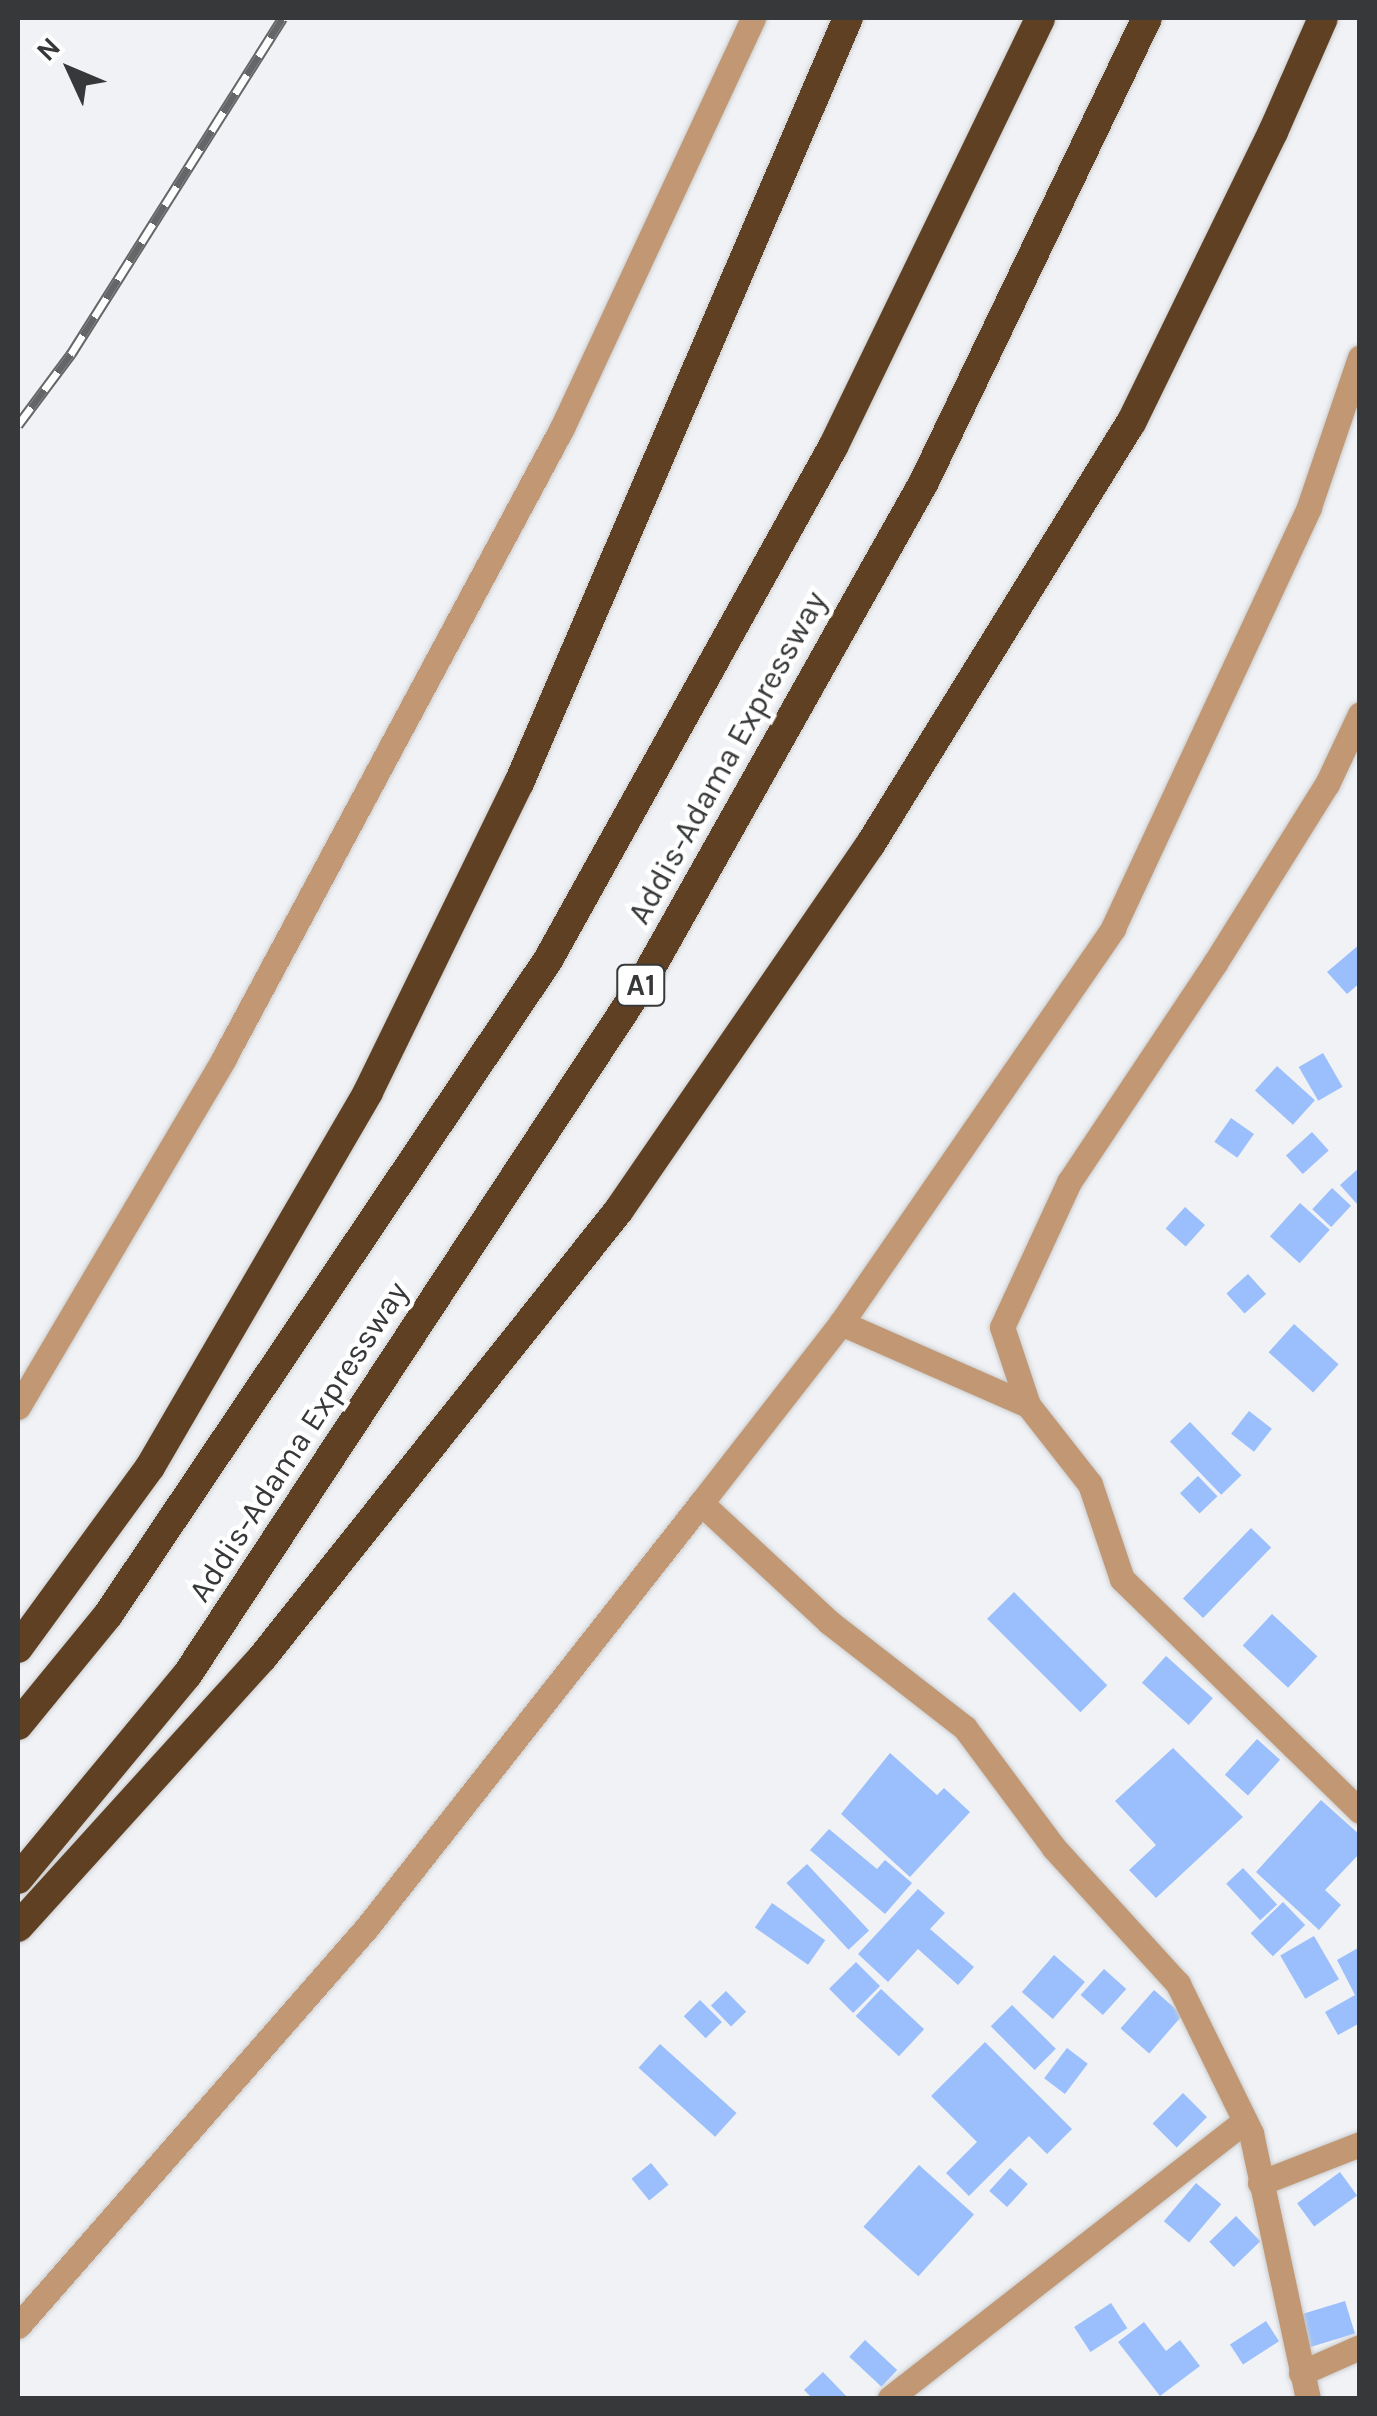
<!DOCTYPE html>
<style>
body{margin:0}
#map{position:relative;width:1377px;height:2416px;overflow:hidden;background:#f0f2f5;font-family:Karla,sans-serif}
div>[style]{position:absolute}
.building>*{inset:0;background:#9abffc;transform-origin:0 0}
.roads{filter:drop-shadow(0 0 2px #cbcdcf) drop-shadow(0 0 2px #cbcdcf)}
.minor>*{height:25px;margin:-12.5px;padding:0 12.5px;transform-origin:12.5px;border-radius:12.5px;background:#c19873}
.tertiary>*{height:25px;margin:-12.5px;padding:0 12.5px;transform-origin:12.5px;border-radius:12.5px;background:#c19873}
.motorway>*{height:30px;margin:-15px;padding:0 15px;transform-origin:15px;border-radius:15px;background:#604022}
.rail>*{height:11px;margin-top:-5.5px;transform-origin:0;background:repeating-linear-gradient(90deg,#fff 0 22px,#656668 0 44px);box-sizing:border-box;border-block:2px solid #656668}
span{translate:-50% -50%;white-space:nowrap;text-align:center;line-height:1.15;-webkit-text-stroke:9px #fff;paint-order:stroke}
.shield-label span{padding:2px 8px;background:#fff;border:2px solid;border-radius:8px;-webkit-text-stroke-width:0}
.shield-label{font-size:30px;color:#373839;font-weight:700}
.street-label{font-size:32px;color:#373839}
.frame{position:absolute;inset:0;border:20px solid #373839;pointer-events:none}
.north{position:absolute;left:20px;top:20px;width:100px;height:100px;-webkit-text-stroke:8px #fff;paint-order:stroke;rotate:314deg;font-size:28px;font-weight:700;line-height:40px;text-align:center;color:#373839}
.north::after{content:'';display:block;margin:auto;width:35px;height:45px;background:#373839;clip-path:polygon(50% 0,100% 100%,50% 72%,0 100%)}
</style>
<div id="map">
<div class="building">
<div style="clip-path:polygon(1360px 944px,1360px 983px,1347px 994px,1327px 972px)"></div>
<div style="left:1323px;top:1053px;width:39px;height:28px;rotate:60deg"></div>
<div style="left:1277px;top:1066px;width:51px;height:33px;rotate:42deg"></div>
<div style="left:1231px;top:1118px;width:28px;height:29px;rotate:35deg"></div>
<div style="left:1312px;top:1132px;width:25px;height:35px;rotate:48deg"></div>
<div style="clip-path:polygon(1360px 1167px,1360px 1202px,1357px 1204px,1340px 1185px)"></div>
<div style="left:1332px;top:1188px;width:26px;height:29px;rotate:43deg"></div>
<div style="left:1300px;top:1203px;width:40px;height:45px;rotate:42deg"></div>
<div style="left:1185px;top:1207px;width:27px;height:29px;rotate:42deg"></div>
<div style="left:1248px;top:1274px;width:27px;height:29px;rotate:48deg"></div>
<div style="left:1294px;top:1324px;width:60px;height:38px;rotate:42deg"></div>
<div style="left:1249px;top:1411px;width:29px;height:29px;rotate:38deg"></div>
<div style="left:1190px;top:1422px;width:74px;height:28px;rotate:46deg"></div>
<div style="left:1198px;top:1476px;width:28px;height:25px;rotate:46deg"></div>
<div style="left:1251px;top:1528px;width:28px;height:98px;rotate:44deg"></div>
<div style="left:1014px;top:1592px;width:132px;height:38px;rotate:45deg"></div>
<div style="left:1272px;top:1614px;width:62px;height:43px;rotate:43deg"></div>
<div style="left:1166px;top:1656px;width:63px;height:36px;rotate:42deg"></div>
<div style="left:1257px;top:1739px;width:31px;height:48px;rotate:42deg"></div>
<div style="clip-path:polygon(1173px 1748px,1243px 1817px,1156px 1898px,1129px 1870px,1156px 1845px,1115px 1801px)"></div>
<div style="clip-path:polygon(890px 1753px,937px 1795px,944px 1788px,970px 1812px,910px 1877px,841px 1814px)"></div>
<div style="clip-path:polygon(1321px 1800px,1360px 1835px,1360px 1853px,1325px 1890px,1341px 1905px,1319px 1930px,1256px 1872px)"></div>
<div style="clip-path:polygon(829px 1829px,877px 1869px,885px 1860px,912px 1883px,885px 1914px,810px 1850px)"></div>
<div style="left:807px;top:1864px;width:91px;height:28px;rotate:47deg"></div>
<div style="left:1243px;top:1868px;width:50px;height:23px;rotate:47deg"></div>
<div style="clip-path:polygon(918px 1889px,945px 1913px,930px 1929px,974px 1967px,958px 1985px,918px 1949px,888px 1982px,858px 1954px)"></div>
<div style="left:1283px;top:1902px;width:32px;height:45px;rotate:46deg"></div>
<div style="left:772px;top:1903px;width:65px;height:30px;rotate:35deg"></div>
<div style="left:1314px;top:1936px;width:50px;height:39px;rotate:60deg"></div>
<div style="clip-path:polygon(1358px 1948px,1360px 2023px,1338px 2035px,1325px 2012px,1355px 1995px,1337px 1960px)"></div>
<div style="left:1054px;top:1955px;width:41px;height:49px;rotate:41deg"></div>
<div style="left:856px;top:1962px;width:34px;height:38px;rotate:45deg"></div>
<div style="left:1104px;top:1969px;width:30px;height:35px;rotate:42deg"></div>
<div style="left:881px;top:1989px;width:59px;height:37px;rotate:43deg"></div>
<div style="left:1154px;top:1990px;width:38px;height:51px;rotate:41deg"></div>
<div style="left:726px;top:1991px;width:29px;height:21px;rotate:46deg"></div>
<div style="left:700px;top:2000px;width:31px;height:23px;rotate:45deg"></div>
<div style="left:1012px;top:2005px;width:62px;height:30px;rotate:45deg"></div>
<div style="clip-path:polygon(985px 2042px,1072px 2129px,1047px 2154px,1029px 2136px,969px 2196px,946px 2173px,977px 2142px,931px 2096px)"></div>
<div style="left:660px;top:2044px;width:103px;height:32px;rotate:42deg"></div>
<div style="left:1067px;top:2048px;width:26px;height:38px;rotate:37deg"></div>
<div style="left:1183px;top:2093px;width:34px;height:43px;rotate:45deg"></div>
<div style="left:651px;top:2163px;width:28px;height:25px;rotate:51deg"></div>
<div style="left:919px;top:2165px;width:74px;height:83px;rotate:42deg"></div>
<div style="left:1010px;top:2168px;width:24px;height:31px;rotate:42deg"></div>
<div style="left:1340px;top:2172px;width:29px;height:53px;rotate:54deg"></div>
<div style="left:1196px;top:2183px;width:33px;height:50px;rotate:40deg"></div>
<div style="left:1236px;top:2216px;width:35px;height:37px;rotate:46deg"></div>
<div style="left:1345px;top:2301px;width:34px;height:49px;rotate:73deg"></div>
<div style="left:1111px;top:2303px;width:30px;height:44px;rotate:57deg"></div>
<div style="left:1266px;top:2321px;width:24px;height:43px;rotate:57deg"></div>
<div style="clip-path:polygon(1144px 2322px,1166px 2351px,1180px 2340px,1200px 2366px,1160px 2396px,1118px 2342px)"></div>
<div style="left:865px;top:2340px;width:44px;height:23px;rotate:43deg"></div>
<div style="clip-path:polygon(823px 2372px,848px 2398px,812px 2398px,804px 2390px)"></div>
</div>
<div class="roads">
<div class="minor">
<div style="left:841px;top:1323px;width:204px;rotate:23.7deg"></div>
<div style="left:1028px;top:1405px;width:100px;rotate:51.9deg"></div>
<div style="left:1090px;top:1484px;width:100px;rotate:71.4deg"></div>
<div style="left:1122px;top:1579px;width:332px;rotate:44.3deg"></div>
<div style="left:1028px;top:1405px;width:82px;rotate:-108.4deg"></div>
<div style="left:1002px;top:1327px;width:160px;rotate:-65.2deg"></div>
<div style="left:1069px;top:1182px;width:263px;rotate:-56.3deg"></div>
<div style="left:1215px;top:963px;width:211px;rotate:-58deg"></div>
<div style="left:1327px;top:784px;width:77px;rotate:-64.8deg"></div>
<div style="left:701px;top:1503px;width:175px;rotate:42.9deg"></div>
<div style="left:829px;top:1622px;width:172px;rotate:37.9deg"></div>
<div style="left:965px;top:1728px;width:149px;rotate:53.4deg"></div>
<div style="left:1054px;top:1848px;width:184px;rotate:47.6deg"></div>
<div style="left:1178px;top:1984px;width:166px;rotate:63.9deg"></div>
<div style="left:1251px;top:2133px;width:271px;rotate:77.9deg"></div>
<div style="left:1260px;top:2183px;width:107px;rotate:-21.3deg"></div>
<div style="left:1301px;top:2373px;width:64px;rotate:-23.8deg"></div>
<div style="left:890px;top:2398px;width:449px;rotate:-38deg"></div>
</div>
<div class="tertiary">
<div style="left:18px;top:1407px;width:405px;rotate:-59.4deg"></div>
<div style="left:224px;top:1058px;width:715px;rotate:-61.79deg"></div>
<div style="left:562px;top:428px;width:452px;rotate:-65deg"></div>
<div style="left:18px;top:2326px;width:532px;rotate:-48.81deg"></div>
<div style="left:368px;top:1926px;width:538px;rotate:-51.79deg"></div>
<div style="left:701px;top:1503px;width:228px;rotate:-52.1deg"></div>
<div style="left:841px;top:1323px;width:480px;rotate:-55.4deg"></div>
<div style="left:1113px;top:928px;width:464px;rotate:-65deg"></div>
<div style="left:1309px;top:507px;width:158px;rotate:-71.2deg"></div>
</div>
<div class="motorway">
<div style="left:18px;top:1648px;width:224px;rotate:-53.9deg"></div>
<div style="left:150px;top:1467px;width:434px;rotate:-59.8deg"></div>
<div style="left:368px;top:1092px;width:344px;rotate:-64deg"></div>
<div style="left:519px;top:783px;width:833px;rotate:-66.73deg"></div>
<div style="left:18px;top:1725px;width:142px;rotate:-50.7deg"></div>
<div style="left:108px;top:1615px;width:789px;rotate:-56.11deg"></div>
<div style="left:548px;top:960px;width:587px;rotate:-60.95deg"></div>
<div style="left:833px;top:447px;width:476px;rotate:-64.2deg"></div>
<div style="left:18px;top:1879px;width:265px;rotate:-50.4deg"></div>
<div style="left:187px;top:1675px;width:824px;rotate:-56.64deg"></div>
<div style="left:640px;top:987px;width:579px;rotate:-60.65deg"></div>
<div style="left:924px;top:482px;width:515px;rotate:-64.33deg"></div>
<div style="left:18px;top:1927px;width:363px;rotate:-47.8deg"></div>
<div style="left:262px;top:1658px;width:573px;rotate:-51.45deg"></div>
<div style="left:619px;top:1210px;width:443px;rotate:-55.5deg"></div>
<div style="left:870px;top:845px;width:496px;rotate:-58.3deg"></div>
<div style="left:1131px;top:423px;width:324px;rotate:-64deg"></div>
<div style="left:1273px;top:132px;width:124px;rotate:-66.3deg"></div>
</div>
</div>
<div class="rail">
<div style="left:18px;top:425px;width:89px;rotate:-53.3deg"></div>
<div style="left:71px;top:354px;width:397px;rotate:-57.8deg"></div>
</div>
<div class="shield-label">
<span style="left:641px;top:985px">A1</span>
</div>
<div class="street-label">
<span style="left:728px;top:758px;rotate:-61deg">Addis-Adama Expressway</span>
<span style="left:299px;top:1442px;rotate:-57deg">Addis-Adama Expressway</span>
</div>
<div class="frame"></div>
<div class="north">N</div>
</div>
